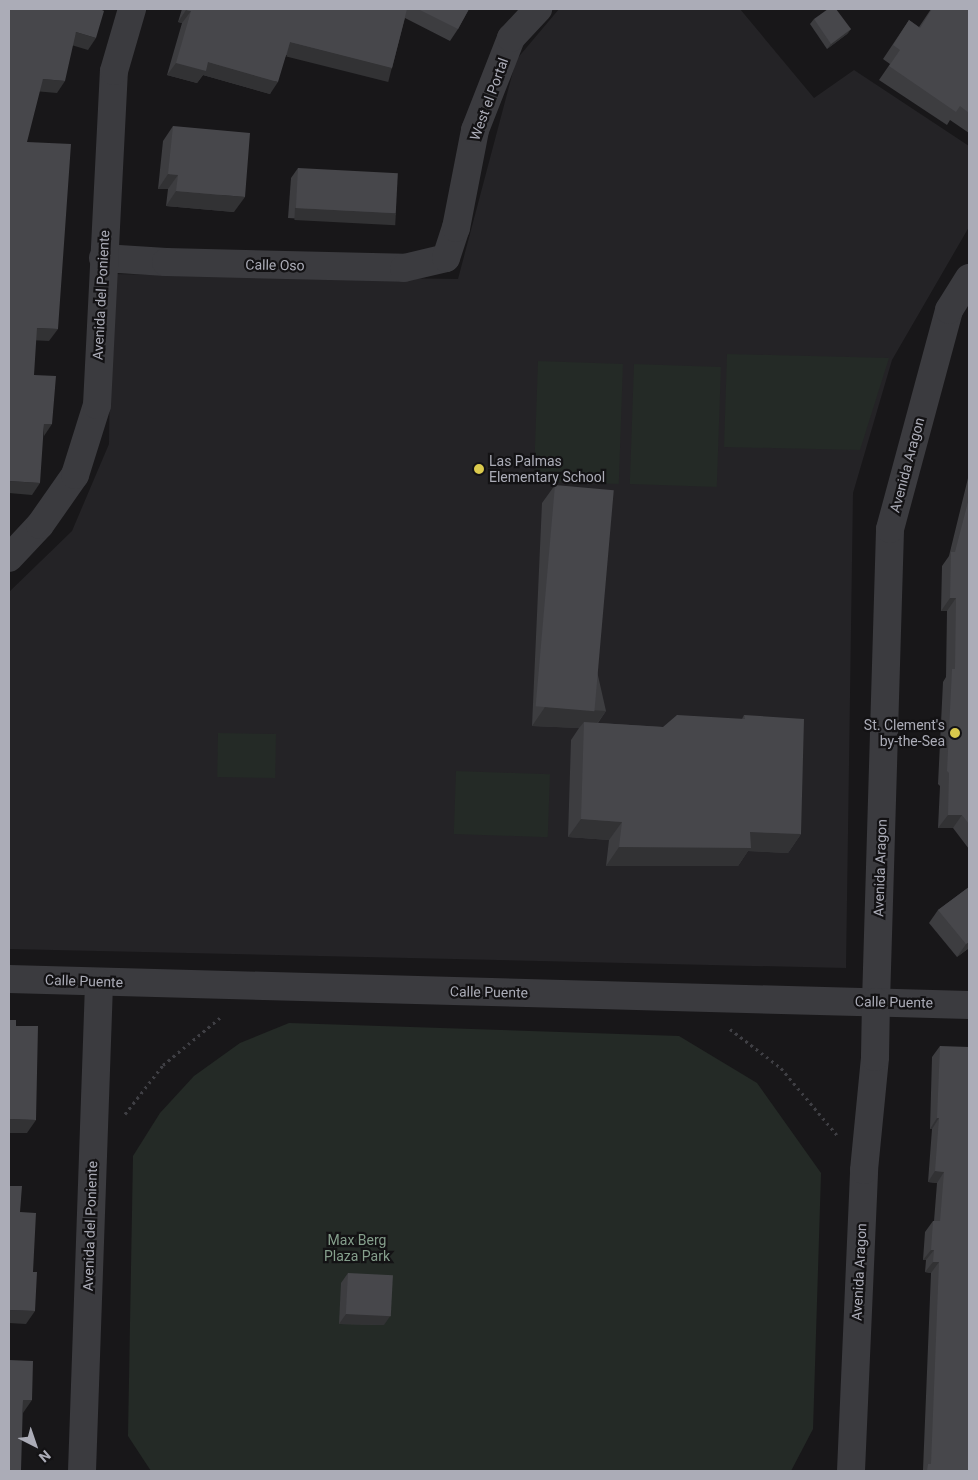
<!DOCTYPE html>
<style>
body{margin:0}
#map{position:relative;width:978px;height:1480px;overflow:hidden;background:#181719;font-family:Roboto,sans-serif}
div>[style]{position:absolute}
.built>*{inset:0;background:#242326}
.green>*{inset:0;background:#242a26;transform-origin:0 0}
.path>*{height:3px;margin-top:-1.5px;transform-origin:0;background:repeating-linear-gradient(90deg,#3f3f44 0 2.5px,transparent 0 6.5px)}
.minor>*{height:28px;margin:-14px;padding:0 14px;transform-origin:14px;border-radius:14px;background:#3b3b3f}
.tertiary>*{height:28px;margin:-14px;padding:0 14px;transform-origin:14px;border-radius:14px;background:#3b3b3f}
.wall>*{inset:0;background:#3d3d40}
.shaded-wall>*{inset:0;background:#323234;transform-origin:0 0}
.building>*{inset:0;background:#47474b;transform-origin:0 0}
.dots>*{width:14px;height:14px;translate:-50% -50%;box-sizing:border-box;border:2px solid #131214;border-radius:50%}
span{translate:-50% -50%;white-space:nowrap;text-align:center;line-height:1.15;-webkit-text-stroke:4.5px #131214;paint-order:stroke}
.street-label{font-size:14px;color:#abacb7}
.poi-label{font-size:14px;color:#abacb7}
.left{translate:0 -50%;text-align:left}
.right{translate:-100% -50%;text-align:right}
.park-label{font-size:14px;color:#859f8c}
.frame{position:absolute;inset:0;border:10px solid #abacb7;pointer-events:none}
.north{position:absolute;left:10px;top:1420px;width:50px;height:50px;-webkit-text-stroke:4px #131214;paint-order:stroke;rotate:139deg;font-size:14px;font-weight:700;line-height:20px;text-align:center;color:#abacb7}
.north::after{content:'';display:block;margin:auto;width:18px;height:22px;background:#abacb7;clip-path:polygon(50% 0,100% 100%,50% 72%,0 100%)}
</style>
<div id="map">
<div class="built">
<div style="clip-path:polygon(559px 9px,740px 9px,814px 98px,854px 70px,969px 146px,969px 227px,892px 360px,853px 493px,846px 968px,9px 949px,9px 592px,72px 531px,109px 444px,111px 274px,458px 279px,516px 60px)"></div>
</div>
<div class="green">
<div style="clip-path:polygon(727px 354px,889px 358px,860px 450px,724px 447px)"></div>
<div style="left:538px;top:361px;width:85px;height:120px;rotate:2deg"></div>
<div style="left:634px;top:364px;width:87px;height:120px;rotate:2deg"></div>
<div style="left:218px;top:733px;width:58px;height:44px;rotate:1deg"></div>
<div style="left:456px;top:771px;width:94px;height:63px;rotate:2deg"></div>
<div style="clip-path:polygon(289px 1023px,679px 1036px,757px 1083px,821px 1173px,813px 1429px,791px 1471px,151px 1471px,128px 1436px,133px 1156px,160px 1113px,194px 1076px,240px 1043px)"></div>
</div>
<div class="path">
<div style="left:730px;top:1029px;width:64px;rotate:37.4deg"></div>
<div style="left:781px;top:1068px;width:87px;rotate:50.1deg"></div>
<div style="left:125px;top:1114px;width:62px;rotate:-52.2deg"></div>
<div style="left:163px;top:1065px;width:77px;rotate:-39.7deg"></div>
</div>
<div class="minor">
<div style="left:103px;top:258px;width:63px;rotate:3.6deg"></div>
<div style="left:166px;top:262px;width:238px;rotate:1.4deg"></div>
<div style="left:404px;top:268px;width:43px;rotate:-13.4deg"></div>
<div style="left:446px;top:258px;width:32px;rotate:-72deg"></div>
<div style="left:456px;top:228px;width:100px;rotate:-79deg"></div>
<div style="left:475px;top:130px;width:99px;rotate:-68.6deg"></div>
<div style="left:511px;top:38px;width:40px;rotate:-47deg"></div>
<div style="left:9px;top:558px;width:45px;rotate:-46.8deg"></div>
<div style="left:40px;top:525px;width:61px;rotate:-55deg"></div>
<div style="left:75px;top:475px;width:73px;rotate:-72.6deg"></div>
<div style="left:97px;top:405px;width:334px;rotate:-87.1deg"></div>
<div style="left:114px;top:71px;width:65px;rotate:-73.8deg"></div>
<div style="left:876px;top:1002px;width:473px;rotate:-88.3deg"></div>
<div style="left:890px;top:529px;width:227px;rotate:-74.9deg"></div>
<div style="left:949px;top:310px;width:38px;rotate:-58deg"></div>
</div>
<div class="tertiary">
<div style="left:9px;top:979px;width:960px;rotate:1.55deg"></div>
<div style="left:82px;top:1471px;width:489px;rotate:-88deg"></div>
<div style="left:851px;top:1471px;width:301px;rotate:-87.5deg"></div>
<div style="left:864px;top:1170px;width:114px;rotate:-84.4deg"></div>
<div style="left:875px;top:1057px;width:55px;rotate:-89deg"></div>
</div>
<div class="wall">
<div style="clip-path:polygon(182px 9px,469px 9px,458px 29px,450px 41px,405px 18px,392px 68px,384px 80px,286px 55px,270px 94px,203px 75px,197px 83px,167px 75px,182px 23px,178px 22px)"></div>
<div style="clip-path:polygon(931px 9px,969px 9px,969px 133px,950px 120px,947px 125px,879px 80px,890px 64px,883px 59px,909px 20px,919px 27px)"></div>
<div style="clip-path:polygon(814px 19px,851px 29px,847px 34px,827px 49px,810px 24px)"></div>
<div style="clip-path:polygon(173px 126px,234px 212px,166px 206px,168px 189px,158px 189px,163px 141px)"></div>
<div style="clip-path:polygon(298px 168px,396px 214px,389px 224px,288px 218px,291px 178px)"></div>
<div style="clip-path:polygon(969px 474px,969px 849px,953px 828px,938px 828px,940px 786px,938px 784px,943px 682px,946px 677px,947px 611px,941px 611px,942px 566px,949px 556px)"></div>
<div style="clip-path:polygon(555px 485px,606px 711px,598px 723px,663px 727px,742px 719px,744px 715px,801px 834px,788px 853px,748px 851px,738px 866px,606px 866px,609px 840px,568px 837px,571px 740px,579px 728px,532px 726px,542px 503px)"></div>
<div style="clip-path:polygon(969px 887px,969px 948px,957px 957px,929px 923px,938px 910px)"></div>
<div style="clip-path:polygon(940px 1046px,969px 1471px,923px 1471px,923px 1470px,931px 1273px,925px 1272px,926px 1260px,923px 1260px,925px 1232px,933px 1221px,934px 1221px,937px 1183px,928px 1182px,932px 1129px,930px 1129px,932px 1057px)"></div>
<div style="clip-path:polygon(348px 1273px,384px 1325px,339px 1324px,341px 1283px)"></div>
</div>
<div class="shaded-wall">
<div style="clip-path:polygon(186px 10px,191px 11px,182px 23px,178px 22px)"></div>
<div style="clip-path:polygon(851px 29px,847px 34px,827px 49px,831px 44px)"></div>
<div style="clip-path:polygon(76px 32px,96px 38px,88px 50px,68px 44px)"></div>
<div style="left:290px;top:42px;width:105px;height:15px;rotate:14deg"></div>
<div style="clip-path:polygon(208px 62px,278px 82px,270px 94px,203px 75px,197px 83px,167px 75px,176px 63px)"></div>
<div style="clip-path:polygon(43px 79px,65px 81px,57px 93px,34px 91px)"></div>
<div style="clip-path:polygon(168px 174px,178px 175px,168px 189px,158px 189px)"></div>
<div style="clip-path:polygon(176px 191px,245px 197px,234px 212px,166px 206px)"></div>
<div style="left:295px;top:208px;width:101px;height:12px;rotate:3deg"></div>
<div style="clip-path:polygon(37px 328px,58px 329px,49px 341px,29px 340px)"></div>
<div style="clip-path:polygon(44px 424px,52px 424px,44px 436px)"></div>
<div style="clip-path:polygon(9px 481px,40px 483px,32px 495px,9px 493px)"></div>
<div style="clip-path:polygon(950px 598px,956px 598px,947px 611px,941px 611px)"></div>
<div style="clip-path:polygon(545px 707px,606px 711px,593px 729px,584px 722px,579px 728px,532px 726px)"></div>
<div style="clip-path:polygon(948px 815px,962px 815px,953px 828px,938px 828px)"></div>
<div style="clip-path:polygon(581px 819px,622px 822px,609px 840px,568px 837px)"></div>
<div style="clip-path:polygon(750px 832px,801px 834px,788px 853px,748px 851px,738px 866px,606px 866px,619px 847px)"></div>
<div style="clip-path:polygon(969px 942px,969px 948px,957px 957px,966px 944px)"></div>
<div style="clip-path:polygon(937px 1118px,939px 1118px,932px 1129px,930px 1129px)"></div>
<div style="clip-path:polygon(9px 1119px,36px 1120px,27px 1133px,9px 1133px)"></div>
<div style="clip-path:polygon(935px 1171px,944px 1172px,937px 1183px,928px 1182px)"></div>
<div style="clip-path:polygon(931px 1250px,934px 1250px,926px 1260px,923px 1260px)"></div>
<div style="clip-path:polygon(933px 1262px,939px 1262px,931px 1273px,925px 1272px)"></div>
<div style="clip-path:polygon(9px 1310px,35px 1311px,26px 1324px,9px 1323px)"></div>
<div style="clip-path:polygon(346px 1314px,391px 1315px,384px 1325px,339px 1324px)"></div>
<div style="clip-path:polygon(23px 1400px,32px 1400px,23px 1413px)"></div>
</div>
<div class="building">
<div style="clip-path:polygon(9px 9px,100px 9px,104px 11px,96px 38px,76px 32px,65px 81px,43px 79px,27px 142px,71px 144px,58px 329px,37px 328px,34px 375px,56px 376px,52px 424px,44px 424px,40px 483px,9px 481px)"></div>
<div style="clip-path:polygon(187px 9px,407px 9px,392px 68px,290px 42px,278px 82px,208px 62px,206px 71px,176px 63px,191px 11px,186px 10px)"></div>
<div style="clip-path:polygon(418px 9px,469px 9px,458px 29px)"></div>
<div style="clip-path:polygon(828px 9px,836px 9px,851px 29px,831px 44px,814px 19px)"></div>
<div style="clip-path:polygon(932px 9px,969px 9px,969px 113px,960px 106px,956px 112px,889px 66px,900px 50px,893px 45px,909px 20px,920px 28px)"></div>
<div style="clip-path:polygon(173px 126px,250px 133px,245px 197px,176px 191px,178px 175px,168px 174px)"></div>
<div style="left:298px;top:168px;width:100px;height:40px;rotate:3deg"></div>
<div style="left:555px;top:485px;width:59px;height:222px;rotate:5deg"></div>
<div style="clip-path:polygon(969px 498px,969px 824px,962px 815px,948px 815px,949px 773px,947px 771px,952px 669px,955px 669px,956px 598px,950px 598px,951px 552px,955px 552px)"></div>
<div style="clip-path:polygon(677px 715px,745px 719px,744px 715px,804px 719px,801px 834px,750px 832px,751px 848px,619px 847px,622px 822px,581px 819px,584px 722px,663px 727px)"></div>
<div style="clip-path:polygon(969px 887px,969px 942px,966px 944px,938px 910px)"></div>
<div style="clip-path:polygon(9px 1020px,16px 1020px,16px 1026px,38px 1026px,36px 1120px,9px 1119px)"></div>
<div style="clip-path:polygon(940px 1046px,969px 1047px,969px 1471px,927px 1471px,928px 1464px,931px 1464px,939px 1262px,933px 1262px,934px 1250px,931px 1250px,933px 1221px,940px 1221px,944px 1172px,935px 1171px,939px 1118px,937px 1118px)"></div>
<div style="clip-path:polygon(9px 1186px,22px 1186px,20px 1212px,36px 1213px,33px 1272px,37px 1272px,35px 1311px,9px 1310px)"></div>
<div style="left:348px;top:1273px;width:45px;height:41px;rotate:3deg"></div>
<div style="clip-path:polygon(9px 1360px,33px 1361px,32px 1400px,23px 1400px,21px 1471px,9px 1471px)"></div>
</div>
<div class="dots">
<div style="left:479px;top:469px;background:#dbca4d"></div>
<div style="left:955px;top:733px;background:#dbca4d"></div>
</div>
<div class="street-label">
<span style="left:489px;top:99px;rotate:-70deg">West el Portal</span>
<span style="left:275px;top:265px;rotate:1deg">Calle Oso</span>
<span style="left:101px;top:295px;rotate:-87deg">Avenida del Poniente</span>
<span style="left:907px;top:465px;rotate:-75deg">Avenida Aragon</span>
<span style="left:880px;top:868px;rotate:-88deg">Avenida Aragon</span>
<span style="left:84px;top:981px;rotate:2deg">Calle Puente</span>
<span style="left:489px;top:992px;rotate:1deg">Calle Puente</span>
<span style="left:894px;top:1002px;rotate:1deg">Calle Puente</span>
<span style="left:90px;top:1226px;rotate:-88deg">Avenida del Poniente</span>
<span style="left:859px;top:1272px;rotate:-87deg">Avenida Aragon</span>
</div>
<div class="poi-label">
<span class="left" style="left:489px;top:469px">Las Palmas<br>Elementary School</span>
<span class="right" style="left:945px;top:733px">St. Clement's<br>by-the-Sea</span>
</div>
<div class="park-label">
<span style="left:357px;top:1248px">Max Berg<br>Plaza Park</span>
</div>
<div class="frame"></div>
<div class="north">N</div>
</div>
